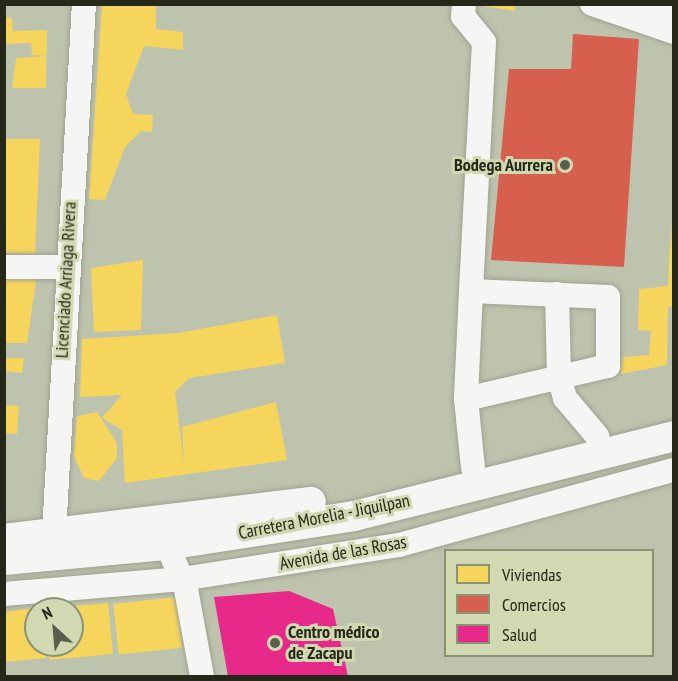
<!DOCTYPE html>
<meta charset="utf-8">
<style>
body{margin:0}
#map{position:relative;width:678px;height:681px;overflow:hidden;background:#bec3ad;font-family:"PT Sans Narrow",sans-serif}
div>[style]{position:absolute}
.homes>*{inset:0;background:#f6d55c;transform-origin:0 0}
.shops>*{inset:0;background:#d6604d}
.health>*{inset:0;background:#e7298a}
.roads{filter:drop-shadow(0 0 2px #9ea291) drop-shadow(0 0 2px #9ea291)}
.minor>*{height:24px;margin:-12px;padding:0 12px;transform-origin:12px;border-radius:12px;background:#f5f6f3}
.major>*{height:30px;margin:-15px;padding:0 15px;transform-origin:15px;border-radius:15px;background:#f5f6f3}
.dots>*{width:16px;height:16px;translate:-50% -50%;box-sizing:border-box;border:3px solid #d0d9b1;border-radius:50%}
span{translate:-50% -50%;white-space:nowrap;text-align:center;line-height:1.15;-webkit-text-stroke:6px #d0d9b1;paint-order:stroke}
.poi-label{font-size:18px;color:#252818;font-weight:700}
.right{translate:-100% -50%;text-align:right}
.left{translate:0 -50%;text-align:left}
.street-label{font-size:18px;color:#252818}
.frame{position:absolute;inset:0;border:6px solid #252818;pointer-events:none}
.legend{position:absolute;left:444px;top:549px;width:210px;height:108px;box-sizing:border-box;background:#d0d9b1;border:2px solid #8c9274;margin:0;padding:8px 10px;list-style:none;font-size:18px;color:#252818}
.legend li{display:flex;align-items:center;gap:12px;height:30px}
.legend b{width:30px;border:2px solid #8c9274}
.north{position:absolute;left:24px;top:597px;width:60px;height:60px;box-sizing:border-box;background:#d0d9b1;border:2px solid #8c9274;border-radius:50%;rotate:334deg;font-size:16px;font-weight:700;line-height:24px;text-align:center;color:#252818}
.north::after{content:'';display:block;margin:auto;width:21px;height:27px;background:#5b5e4c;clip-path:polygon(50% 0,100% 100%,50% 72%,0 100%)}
</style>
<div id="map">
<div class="homes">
<div style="clip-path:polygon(102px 4px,156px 4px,156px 29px,183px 32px,183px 50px,144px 46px,126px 94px,133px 114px,153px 115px,152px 132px,141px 131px,125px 147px,105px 200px,89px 199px)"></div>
<div style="clip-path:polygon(470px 4px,515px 4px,515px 11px)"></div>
<div style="clip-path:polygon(4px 17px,12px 18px,13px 31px,47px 30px,46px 88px,12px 88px,16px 58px,47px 56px,32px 55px,31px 43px,4px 44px)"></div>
<div style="clip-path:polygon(4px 139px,40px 139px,35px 254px,4px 253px)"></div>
<div style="clip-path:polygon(671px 224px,674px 306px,668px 307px,667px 365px,621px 374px,623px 357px,649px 355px,651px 331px,638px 330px,639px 289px,668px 286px)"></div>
<div style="clip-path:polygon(143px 260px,141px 330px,94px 332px,91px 268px)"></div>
<div style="clip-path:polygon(4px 274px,37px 274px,27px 343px,4px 343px)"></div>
<div style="clip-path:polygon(277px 315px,285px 363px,189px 378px,175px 392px,184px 464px,182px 427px,276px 402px,287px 460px,125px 483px,122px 430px,102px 418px,122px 395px,80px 397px,82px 339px,179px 333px)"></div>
<div style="clip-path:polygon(4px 358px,24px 358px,22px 373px,4px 371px)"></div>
<div style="left:4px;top:405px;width:15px;height:28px;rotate:4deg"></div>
<div style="clip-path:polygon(97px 412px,117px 443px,117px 458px,99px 481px,84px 478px,74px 456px,77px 416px)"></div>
<div style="left:177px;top:597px;width:51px;height:64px;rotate:84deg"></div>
<div style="clip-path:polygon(108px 603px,113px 654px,49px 660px,48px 645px,72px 645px,72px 609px,62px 607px)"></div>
<div style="clip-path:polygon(36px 608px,36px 645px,45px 645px,46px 658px,4px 662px,4px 612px)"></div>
</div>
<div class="shops">
<div style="clip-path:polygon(573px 34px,639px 39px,624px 267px,491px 260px,509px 69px,571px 69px)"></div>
</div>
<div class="health">
<div style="clip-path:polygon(289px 591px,333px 609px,348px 676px,228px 676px,214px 597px)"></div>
</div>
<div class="roads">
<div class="minor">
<div style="left:464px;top:4px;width:12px;rotate:95deg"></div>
<div style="left:463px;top:16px;width:33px;rotate:51deg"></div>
<div style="left:484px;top:42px;width:249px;rotate:93deg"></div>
<div style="left:471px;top:291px;width:108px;rotate:92.7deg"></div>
<div style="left:466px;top:399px;width:146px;rotate:-13.1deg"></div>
<div style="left:608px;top:366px;width:69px;rotate:-90deg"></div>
<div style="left:608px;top:297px;width:137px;rotate:-177.5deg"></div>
<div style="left:592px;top:4px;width:87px;rotate:18.9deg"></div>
<div style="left:645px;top:4px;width:31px;rotate:19deg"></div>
<div style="left:4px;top:267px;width:63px"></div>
<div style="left:557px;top:294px;width:83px;rotate:88.6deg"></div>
<div style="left:559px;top:377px;width:22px;rotate:74deg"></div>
<div style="left:565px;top:398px;width:50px;rotate:49.9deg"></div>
<div style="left:466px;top:399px;width:69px;rotate:84.2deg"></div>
<div style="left:167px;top:545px;width:48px;rotate:66.6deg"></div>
<div style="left:186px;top:589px;width:88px;rotate:79.6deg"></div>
<div style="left:53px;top:551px;width:548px;rotate:-86.76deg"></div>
<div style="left:4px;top:594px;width:179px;rotate:-4.8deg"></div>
<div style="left:182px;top:579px;width:220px;rotate:-8.9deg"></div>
<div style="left:399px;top:545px;width:285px;rotate:-15.3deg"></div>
</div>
<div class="major">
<div style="left:4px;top:539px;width:309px;rotate:-6.9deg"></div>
<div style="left:4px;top:560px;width:164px;rotate:-5.3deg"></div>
<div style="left:167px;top:545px;width:189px;rotate:-8.8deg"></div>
<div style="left:354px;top:516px;width:330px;rotate:-14deg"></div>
</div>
</div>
<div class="dots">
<div style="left:565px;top:165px;background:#5b5e4c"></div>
<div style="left:275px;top:643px;background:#5b5e4c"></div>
</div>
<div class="poi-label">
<span class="right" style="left:553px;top:165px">Bodega Aurrera</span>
<span class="left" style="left:288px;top:643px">Centro médico<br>de Zacapu</span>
</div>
<div class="street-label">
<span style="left:66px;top:280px;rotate:-87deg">Licenciado Arriaga Rivera</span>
<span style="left:324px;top:517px;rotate:-11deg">Carretera Morelia - Jiquilpan</span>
<span style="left:343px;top:553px;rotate:-10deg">Avenida de las Rosas</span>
</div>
<div class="frame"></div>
<ul class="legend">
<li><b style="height:16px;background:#f6d55c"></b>Viviendas</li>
<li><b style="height:16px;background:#d6604d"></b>Comercios</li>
<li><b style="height:16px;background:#e7298a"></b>Salud</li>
</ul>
<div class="north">N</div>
</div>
